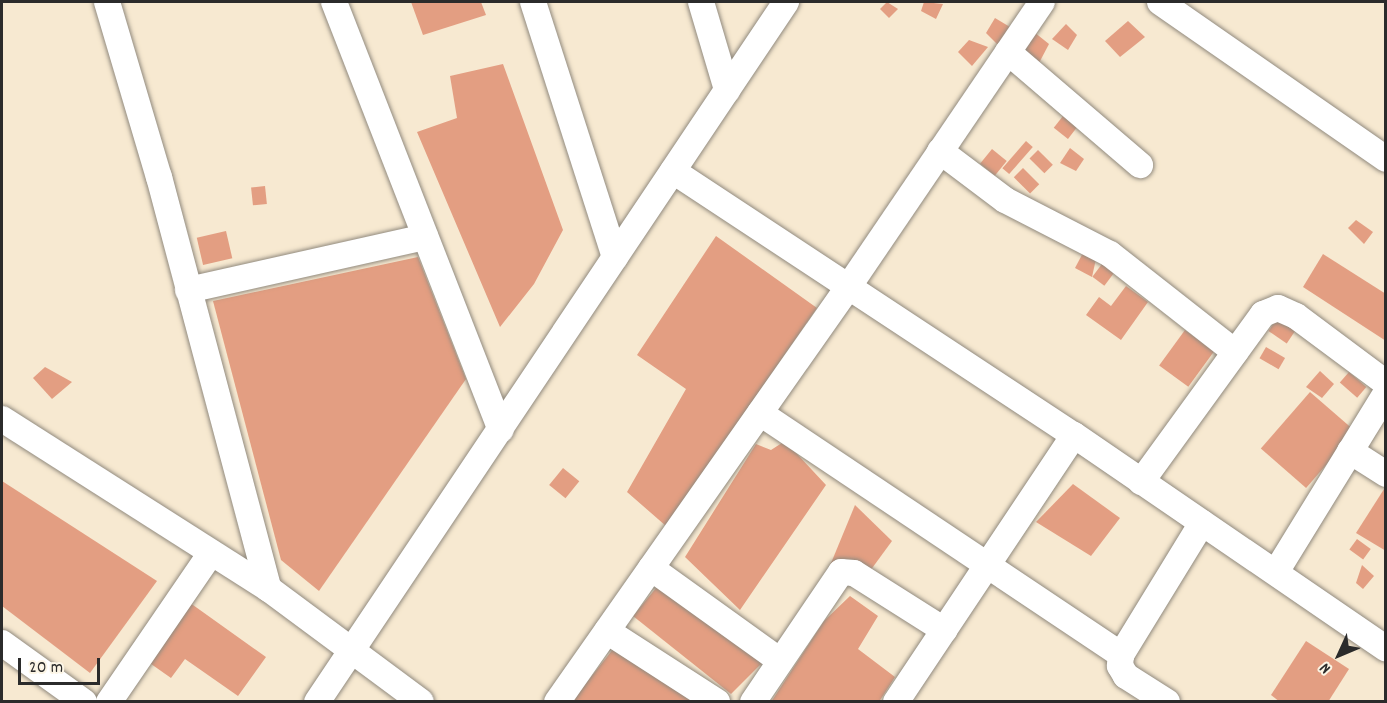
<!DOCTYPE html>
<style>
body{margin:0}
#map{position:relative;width:1387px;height:703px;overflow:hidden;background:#f7e9d1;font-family:Dekko,sans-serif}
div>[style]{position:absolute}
.building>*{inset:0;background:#e39e82;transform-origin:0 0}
.roads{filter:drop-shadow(0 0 2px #918a7e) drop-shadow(0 0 2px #918a7e)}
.minor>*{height:26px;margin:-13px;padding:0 13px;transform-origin:13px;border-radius:13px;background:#fff}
span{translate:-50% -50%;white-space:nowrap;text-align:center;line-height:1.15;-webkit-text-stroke:5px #fcf5e5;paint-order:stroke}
.frame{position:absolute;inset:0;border:3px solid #2b2b2b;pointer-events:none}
.north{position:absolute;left:1309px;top:625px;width:60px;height:60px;-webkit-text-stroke:4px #fcf5e5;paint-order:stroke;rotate:226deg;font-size:16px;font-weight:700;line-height:24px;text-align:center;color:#2b2b2b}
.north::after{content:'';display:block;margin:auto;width:21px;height:27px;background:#2b2b2b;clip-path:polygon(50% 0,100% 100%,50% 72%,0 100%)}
.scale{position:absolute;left:18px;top:658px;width:82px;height:27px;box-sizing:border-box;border:3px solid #2b2b2b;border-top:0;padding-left:8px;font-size:18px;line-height:21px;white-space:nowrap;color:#2b2b2b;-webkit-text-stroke:4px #fcf5e5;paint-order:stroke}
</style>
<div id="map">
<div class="building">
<div style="clip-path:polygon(411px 2px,481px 2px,486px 15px,423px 35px)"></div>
<div style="clip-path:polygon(887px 2px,898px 9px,889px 18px,880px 9px)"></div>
<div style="clip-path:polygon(924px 2px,943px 4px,936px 19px,921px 11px)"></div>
<div style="clip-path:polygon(995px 18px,1010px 27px,999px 46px,986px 33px)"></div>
<div style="clip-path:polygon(1128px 21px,1145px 37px,1120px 57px,1105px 41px)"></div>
<div style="clip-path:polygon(1066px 24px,1077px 35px,1068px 50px,1052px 39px)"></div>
<div style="clip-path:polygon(1034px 32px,1049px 44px,1039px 63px,1021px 48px)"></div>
<div style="clip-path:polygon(969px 40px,988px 47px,972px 66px,958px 52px)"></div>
<div style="clip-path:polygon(503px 64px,563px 230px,534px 284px,500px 327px,417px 132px,457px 118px,450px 76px)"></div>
<div style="left:1063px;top:116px;width:18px;height:15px;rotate:38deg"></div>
<div style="left:1026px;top:141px;width:9px;height:36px;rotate:41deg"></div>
<div style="clip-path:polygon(1070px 148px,1084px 159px,1076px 171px,1060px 163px)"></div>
<div style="left:992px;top:149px;width:19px;height:19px;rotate:39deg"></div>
<div style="left:1038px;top:150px;width:21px;height:12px;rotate:45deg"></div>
<div style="left:1023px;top:168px;width:23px;height:13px;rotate:45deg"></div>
<div style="left:265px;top:186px;width:18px;height:14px;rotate:84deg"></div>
<div style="clip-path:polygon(1356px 220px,1373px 232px,1364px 244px,1348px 228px)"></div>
<div style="left:226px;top:231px;width:28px;height:30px;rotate:77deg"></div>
<div style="clip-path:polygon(716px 236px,817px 308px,666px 526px,627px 492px,686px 389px,637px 355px)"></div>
<div style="clip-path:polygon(1084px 251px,1096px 259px,1092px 277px,1075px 268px)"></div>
<div style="clip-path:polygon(1323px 254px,1386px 294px,1386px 341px,1303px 287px)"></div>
<div style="clip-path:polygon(418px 257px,466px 379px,319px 591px,281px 560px,213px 301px)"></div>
<div style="left:1105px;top:260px;width:15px;height:21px;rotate:37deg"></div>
<div style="clip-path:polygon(1126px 286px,1148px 302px,1121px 340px,1086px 315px,1099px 297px,1111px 306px)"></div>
<div style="left:1278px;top:317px;width:22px;height:17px;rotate:34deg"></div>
<div style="left:1185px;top:330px;width:36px;height:44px;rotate:36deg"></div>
<div style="left:1266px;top:347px;width:22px;height:13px;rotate:30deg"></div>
<div style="clip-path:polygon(45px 367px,72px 382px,52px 399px,33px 378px)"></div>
<div style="clip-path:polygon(1320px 371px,1334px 384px,1322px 398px,1306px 387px)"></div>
<div style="left:1349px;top:372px;width:23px;height:14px;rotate:41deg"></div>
<div style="left:1310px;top:392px;width:60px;height:75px;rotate:41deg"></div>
<div style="clip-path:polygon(785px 441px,826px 485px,740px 610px,685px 557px,756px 444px,771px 450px)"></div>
<div style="left:563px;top:468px;width:21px;height:22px;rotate:39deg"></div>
<div style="clip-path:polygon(2px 481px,157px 581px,90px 673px,2px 606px)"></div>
<div style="clip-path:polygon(1073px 484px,1120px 518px,1091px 556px,1036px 522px)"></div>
<div style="clip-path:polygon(1386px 486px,1386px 551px,1356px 533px)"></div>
<div style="clip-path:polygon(855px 505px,892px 541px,870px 571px,829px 568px)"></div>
<div style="left:1357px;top:539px;width:17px;height:13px;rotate:36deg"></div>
<div style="clip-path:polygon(1362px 565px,1374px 576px,1363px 589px,1356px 583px)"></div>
<div style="clip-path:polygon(661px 582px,766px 659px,731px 694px,633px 616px)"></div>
<div style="clip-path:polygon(850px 596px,878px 616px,858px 649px,895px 677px,879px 702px,771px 702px,824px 621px)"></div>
<div style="clip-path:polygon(186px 600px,266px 657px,238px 696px,185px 659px,171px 678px,144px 659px)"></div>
<div style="clip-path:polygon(1306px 641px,1349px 669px,1328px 702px,1280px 702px,1271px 695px)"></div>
<div style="clip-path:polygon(614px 648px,694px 702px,571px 702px)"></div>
</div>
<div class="roads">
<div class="minor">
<div style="left:107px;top:2px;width:183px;rotate:73.5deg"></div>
<div style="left:159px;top:177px;width:426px;rotate:75.1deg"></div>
<div style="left:334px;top:2px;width:459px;rotate:68.7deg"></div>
<div style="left:533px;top:2px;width:268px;rotate:72.2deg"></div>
<div style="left:701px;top:2px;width:92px;rotate:73.5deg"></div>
<div style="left:1160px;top:2px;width:275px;rotate:34.8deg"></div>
<div style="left:1008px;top:52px;width:174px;rotate:40.6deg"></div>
<div style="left:940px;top:151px;width:81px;rotate:37deg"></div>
<div style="left:1005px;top:200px;width:118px;rotate:27.2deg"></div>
<div style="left:1110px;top:254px;width:159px;rotate:38.1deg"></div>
<div style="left:673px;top:171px;width:480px;rotate:33.4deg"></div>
<div style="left:1074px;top:435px;width:378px;rotate:34.4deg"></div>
<div style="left:188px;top:290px;width:243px;rotate:-12.6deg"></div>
<div style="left:760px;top:413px;width:435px;rotate:33.8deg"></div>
<div style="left:2px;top:419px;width:317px;rotate:32.5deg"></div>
<div style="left:269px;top:589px;width:189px;rotate:36.6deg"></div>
<div style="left:1350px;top:451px;width:43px;rotate:32.6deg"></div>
<div style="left:1141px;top:482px;width:208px;rotate:-54deg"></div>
<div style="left:1263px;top:314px;width:16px;rotate:-22deg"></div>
<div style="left:1278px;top:308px;width:20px;rotate:24deg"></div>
<div style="left:1296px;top:316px;width:112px;rotate:36.7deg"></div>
<div style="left:651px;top:568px;width:158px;rotate:35.7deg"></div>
<div style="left:1276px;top:572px;width:210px;rotate:-58.4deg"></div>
<div style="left:607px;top:631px;width:131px;rotate:32.8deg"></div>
<div style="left:2px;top:643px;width:101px;rotate:35.7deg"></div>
<div style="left:109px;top:702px;width:181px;rotate:-55.6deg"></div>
<div style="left:317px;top:702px;width:843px;rotate:-56.18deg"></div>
<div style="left:557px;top:702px;width:508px;rotate:-54.93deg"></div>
<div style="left:849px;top:286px;width:343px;rotate:-55.8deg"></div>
<div style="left:753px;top:702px;width:157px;rotate:-55.9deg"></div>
<div style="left:841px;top:572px;width:13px;rotate:4deg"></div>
<div style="left:854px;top:573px;width:107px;rotate:32.3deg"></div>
<div style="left:896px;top:702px;width:321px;rotate:-56.3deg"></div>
<div style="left:1167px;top:702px;width:49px;rotate:-147.6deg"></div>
<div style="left:1126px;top:676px;width:12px;rotate:-121deg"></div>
<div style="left:1120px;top:666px;width:11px;rotate:-85deg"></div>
<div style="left:1121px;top:655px;width:155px;rotate:-58.5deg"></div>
</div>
</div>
<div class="frame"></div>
<div class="north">N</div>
<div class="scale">20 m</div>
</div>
